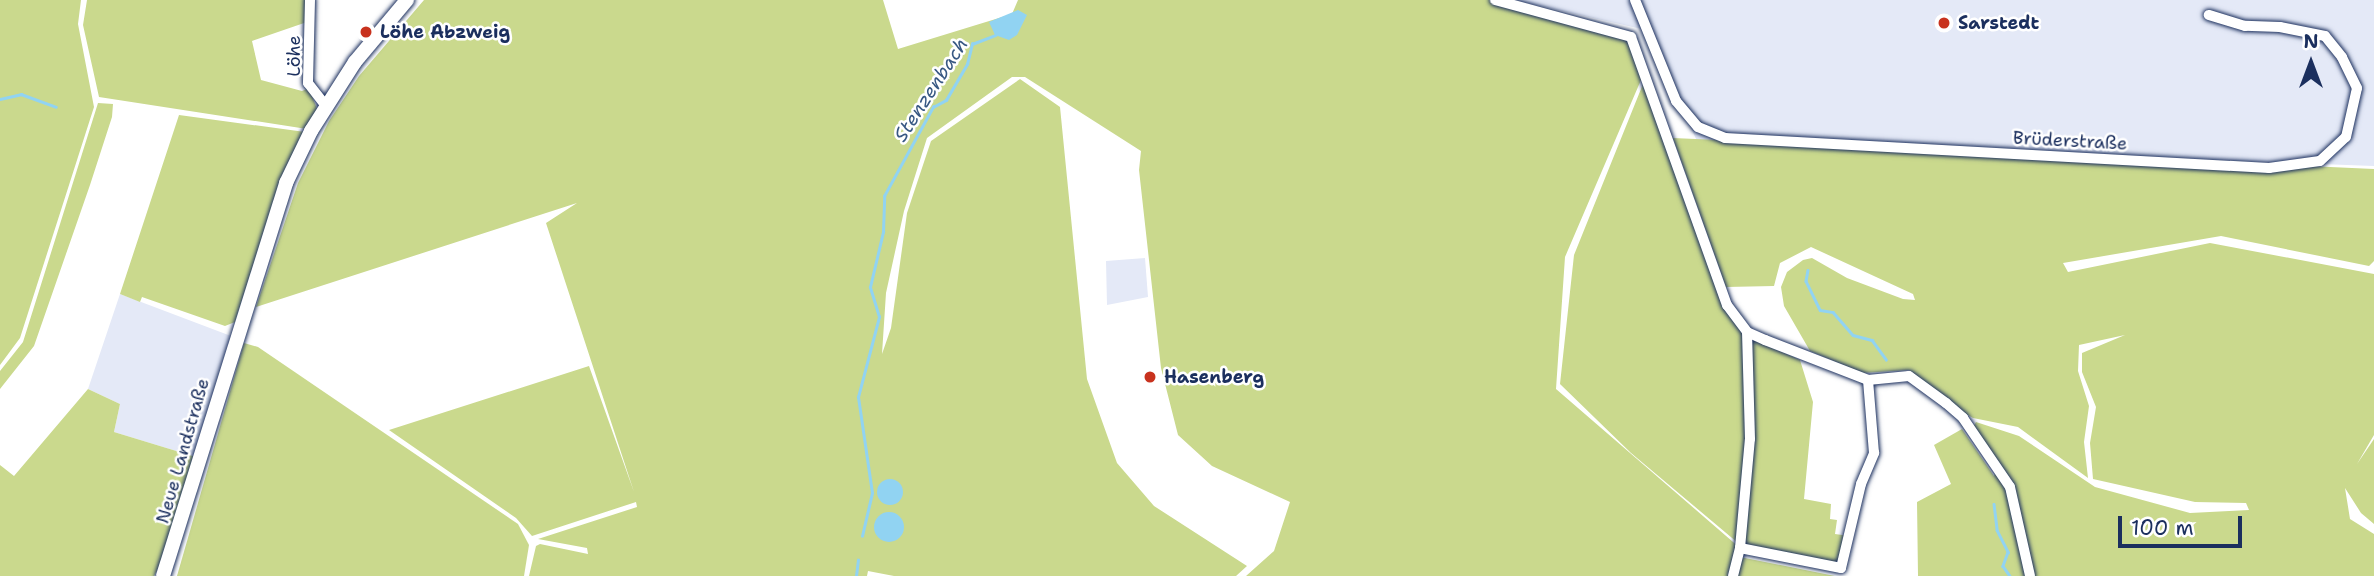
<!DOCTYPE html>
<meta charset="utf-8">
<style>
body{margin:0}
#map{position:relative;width:2374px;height:576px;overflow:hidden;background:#fff;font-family:"Shantell Sans",sans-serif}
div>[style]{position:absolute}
.built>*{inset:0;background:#e4e9f7}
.green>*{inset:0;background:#cad98d}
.water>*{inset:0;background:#91d3f2}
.round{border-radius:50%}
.stream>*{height:2.5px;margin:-1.25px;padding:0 1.25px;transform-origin:1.25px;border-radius:1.25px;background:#91d3f2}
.roads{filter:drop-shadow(0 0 2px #1b2f5e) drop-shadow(0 0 2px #1b2f5e)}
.minor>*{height:10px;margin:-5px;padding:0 5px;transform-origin:5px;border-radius:5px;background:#fff}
.secondary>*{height:14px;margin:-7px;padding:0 7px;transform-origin:7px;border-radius:7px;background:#fff}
.dots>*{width:19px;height:19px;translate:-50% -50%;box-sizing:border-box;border:4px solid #fff;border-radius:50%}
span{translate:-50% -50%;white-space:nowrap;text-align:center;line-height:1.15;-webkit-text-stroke:5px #fff;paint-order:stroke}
.poi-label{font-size:18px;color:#1b2f5e;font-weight:700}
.left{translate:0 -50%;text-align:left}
.street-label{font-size:18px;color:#1b2f5e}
.water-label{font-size:19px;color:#385883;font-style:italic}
.north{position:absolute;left:2276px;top:28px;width:70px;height:70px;-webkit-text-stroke:5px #fff;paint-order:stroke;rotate:0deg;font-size:19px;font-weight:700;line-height:28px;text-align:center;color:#1b2f5e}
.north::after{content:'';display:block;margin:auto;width:24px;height:32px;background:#1b2f5e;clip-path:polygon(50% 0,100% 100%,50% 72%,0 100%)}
.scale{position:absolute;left:2118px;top:516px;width:124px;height:32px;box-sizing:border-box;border:4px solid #1b2f5e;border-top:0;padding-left:9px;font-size:21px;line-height:24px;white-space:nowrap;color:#1b2f5e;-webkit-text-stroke:5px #fff;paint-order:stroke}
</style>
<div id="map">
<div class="built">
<div style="clip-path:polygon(1514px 0,2374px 0,2374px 166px,1697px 141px,1646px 30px)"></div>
<div style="clip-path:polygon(1145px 258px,1148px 297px,1107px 305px,1106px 261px)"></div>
<div style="clip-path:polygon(120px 294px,231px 336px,196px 457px,114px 432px,120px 404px,88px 389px)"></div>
</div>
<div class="green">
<div style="clip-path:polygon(0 0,81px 0,78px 24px,94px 107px,20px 338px,0 365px)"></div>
<div style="clip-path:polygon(87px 0,307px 0,307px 22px,252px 41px,261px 80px,302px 91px,309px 88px,317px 109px,307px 129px,99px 97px,83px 25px)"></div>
<div style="clip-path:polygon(424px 0,883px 0,898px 49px,1012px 14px,1018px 0,1495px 0,1631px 37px,1644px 73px,1565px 257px,1556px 389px,1740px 548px,1740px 557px,1835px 576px,1246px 576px,1274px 551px,1290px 502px,1212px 466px,1178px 435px,1161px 368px,1139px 170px,1141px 151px,1025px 77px,1012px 77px,927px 138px,904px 211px,886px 293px,882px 354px,891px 328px,907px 213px,931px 141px,1020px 79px,1060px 107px,1087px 379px,1117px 463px,1154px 506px,1247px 566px,1236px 576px,894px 576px,868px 571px,867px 576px,529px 576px,536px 546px,540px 544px,588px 554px,587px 548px,538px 539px,637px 507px,636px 502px,532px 536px,516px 518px,389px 430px,589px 366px,634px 492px,546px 223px,577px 203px,256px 307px,298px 183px,329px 121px,359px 76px)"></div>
<div style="clip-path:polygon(1643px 84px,1725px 308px,1744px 333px,1747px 440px,1738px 543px,1631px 453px,1560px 384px,1574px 255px)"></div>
<div style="clip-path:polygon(98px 103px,113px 104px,112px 117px,90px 185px,34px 346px,0 389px,0 371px,23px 342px)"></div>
<div style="clip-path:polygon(179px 115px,305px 132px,272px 207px,235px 322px,225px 326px,142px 297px,140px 302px,120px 294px)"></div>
<div style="clip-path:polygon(1673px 138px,2374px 169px,2374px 261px,2369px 266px,2221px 236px,2063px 263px,2068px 272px,2210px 243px,2374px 274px,2374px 435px,2357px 464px,2374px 439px,2374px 524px,2361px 513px,2345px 488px,2350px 519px,2374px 534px,2374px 576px,1918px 576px,1917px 502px,1951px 484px,1934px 445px,1962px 429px,1994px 476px,1999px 462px,1972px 429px,1976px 422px,2019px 436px,2095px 487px,2190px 513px,2249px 510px,2246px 503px,2195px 502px,2093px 479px,2090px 443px,2096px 407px,2082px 372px,2082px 353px,2125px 335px,2079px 345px,2078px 371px,2089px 406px,2084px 442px,2088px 478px,2018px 427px,1973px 418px,1956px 408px,1909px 370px,1862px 373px,1810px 351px,1784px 306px,1781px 287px,1787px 272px,1803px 260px,1812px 258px,1847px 278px,1903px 299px,1915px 300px,1913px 294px,1811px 247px,1780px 263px,1774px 286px,1726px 287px)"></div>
<div style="clip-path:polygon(1750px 337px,1800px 360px,1813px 402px,1804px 499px,1831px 504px,1830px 519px,1837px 520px,1835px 534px,1849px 536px,1839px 566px,1744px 545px)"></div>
<div style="clip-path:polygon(244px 343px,258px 347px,518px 524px,529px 545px,524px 576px,177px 576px)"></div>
<div style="clip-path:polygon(88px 389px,120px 404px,114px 432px,196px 457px,162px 561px,154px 576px,0 576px,0 465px,14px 476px)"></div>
</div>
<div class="water">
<div style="clip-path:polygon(1018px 10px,1027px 15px,1017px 35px,1009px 40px,995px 35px,989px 22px)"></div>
<div class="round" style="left:877px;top:479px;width:26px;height:26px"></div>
<div class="round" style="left:874px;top:512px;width:30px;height:30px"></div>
</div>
<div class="stream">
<div style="left:0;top:99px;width:22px;rotate:-13deg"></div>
<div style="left:21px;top:94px;width:37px;rotate:20deg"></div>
<div style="left:1808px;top:270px;width:11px;rotate:100deg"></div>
<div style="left:1806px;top:281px;width:32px;rotate:64deg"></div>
<div style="left:1820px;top:310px;width:13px;rotate:9deg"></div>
<div style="left:1833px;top:312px;width:30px;rotate:49deg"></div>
<div style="left:1853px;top:335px;width:20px;rotate:15deg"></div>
<div style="left:1872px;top:340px;width:24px;rotate:54deg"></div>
<div style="left:1994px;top:504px;width:26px;rotate:83deg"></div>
<div style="left:1997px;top:530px;width:25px;rotate:63deg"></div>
<div style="left:2008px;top:552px;width:15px;rotate:110deg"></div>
<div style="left:2003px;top:566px;width:12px;rotate:55deg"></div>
<div style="left:862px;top:536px;width:44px;rotate:-76.9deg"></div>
<div style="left:872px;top:493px;width:97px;rotate:-98.3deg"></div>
<div style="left:858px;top:397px;width:83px;rotate:-75.3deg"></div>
<div style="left:879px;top:317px;width:31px;rotate:-107deg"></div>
<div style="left:870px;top:287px;width:57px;rotate:-76.7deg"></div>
<div style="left:883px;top:232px;width:36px;rotate:-88deg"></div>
<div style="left:884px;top:196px;width:102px;rotate:-61.2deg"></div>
<div style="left:933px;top:107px;width:15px;rotate:-28deg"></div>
<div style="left:946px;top:100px;width:42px;rotate:-59.7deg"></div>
<div style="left:967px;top:64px;width:21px;rotate:-76deg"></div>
<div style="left:972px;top:44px;width:25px;rotate:-21deg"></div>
<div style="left:856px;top:576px;width:16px;rotate:-83deg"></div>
</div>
<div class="roads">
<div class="minor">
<div style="left:310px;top:0;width:83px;rotate:91.4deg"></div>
<div style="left:308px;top:83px;width:29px;rotate:52deg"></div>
<div style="left:1495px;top:0;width:141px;rotate:15.2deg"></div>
<div style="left:1631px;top:37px;width:285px;rotate:70.3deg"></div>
<div style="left:1727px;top:305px;width:34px;rotate:53deg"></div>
<div style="left:1747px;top:332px;width:20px;rotate:24deg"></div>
<div style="left:1765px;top:340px;width:110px;rotate:21.2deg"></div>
<div style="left:1868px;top:380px;width:41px;rotate:-5.6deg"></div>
<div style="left:1909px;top:376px;width:46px;rotate:36.1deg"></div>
<div style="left:1946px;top:403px;width:23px;rotate:41deg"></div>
<div style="left:1963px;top:418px;width:83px;rotate:55.7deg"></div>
<div style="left:2010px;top:487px;width:91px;rotate:77.3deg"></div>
<div style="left:1635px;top:0;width:109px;rotate:67.9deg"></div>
<div style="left:1676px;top:101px;width:34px;rotate:50deg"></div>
<div style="left:1698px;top:127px;width:29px;rotate:22deg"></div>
<div style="left:1725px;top:138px;width:545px;rotate:3.16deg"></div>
<div style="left:2269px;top:168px;width:51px;rotate:-7.8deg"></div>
<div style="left:2320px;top:161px;width:35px;rotate:-43deg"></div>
<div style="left:2346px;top:137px;width:50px;rotate:-77.3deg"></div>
<div style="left:2357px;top:88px;width:34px;rotate:-116deg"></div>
<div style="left:2342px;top:57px;width:27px;rotate:-129deg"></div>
<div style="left:2325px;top:36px;width:46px;rotate:-168.7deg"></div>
<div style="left:2280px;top:27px;width:35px;rotate:-178deg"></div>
<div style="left:2245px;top:26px;width:38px;rotate:-163deg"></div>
<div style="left:1740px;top:548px;width:103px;rotate:11.2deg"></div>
<div style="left:1841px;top:568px;width:86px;rotate:-76.6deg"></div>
<div style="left:1861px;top:484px;width:34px;rotate:-67deg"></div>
<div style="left:1874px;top:453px;width:73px;rotate:-94.7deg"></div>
<div style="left:1733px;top:576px;width:29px;rotate:-76deg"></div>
<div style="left:1740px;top:548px;width:109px;rotate:-84.8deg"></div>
<div style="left:1750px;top:439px;width:107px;rotate:-91.6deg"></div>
</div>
<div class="secondary">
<div style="left:163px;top:576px;width:412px;rotate:-72.6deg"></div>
<div style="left:286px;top:183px;width:58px;rotate:-64.3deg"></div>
<div style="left:311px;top:131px;width:82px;rotate:-57.5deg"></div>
<div style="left:355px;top:62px;width:81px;rotate:-50deg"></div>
</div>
</div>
<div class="dots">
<div style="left:1944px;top:23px;background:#c8321e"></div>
<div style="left:366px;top:32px;background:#c8321e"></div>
<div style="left:1150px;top:377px;background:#c8321e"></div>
</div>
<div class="poi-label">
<span class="left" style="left:1958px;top:23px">Sarstedt</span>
<span class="left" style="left:380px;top:32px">Löhe Abzweig</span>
<span class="left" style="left:1164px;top:377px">Hasenberg</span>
</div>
<div class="street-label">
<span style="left:294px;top:56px;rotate:-90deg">Löhe</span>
<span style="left:2070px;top:141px;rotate:3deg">Brüderstraße</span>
<span style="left:183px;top:451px;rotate:-74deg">Neue Landstraße</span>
</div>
<div class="water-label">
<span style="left:931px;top:90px;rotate:-57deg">Stenzenbach</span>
</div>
<div class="north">N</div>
<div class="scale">100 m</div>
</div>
